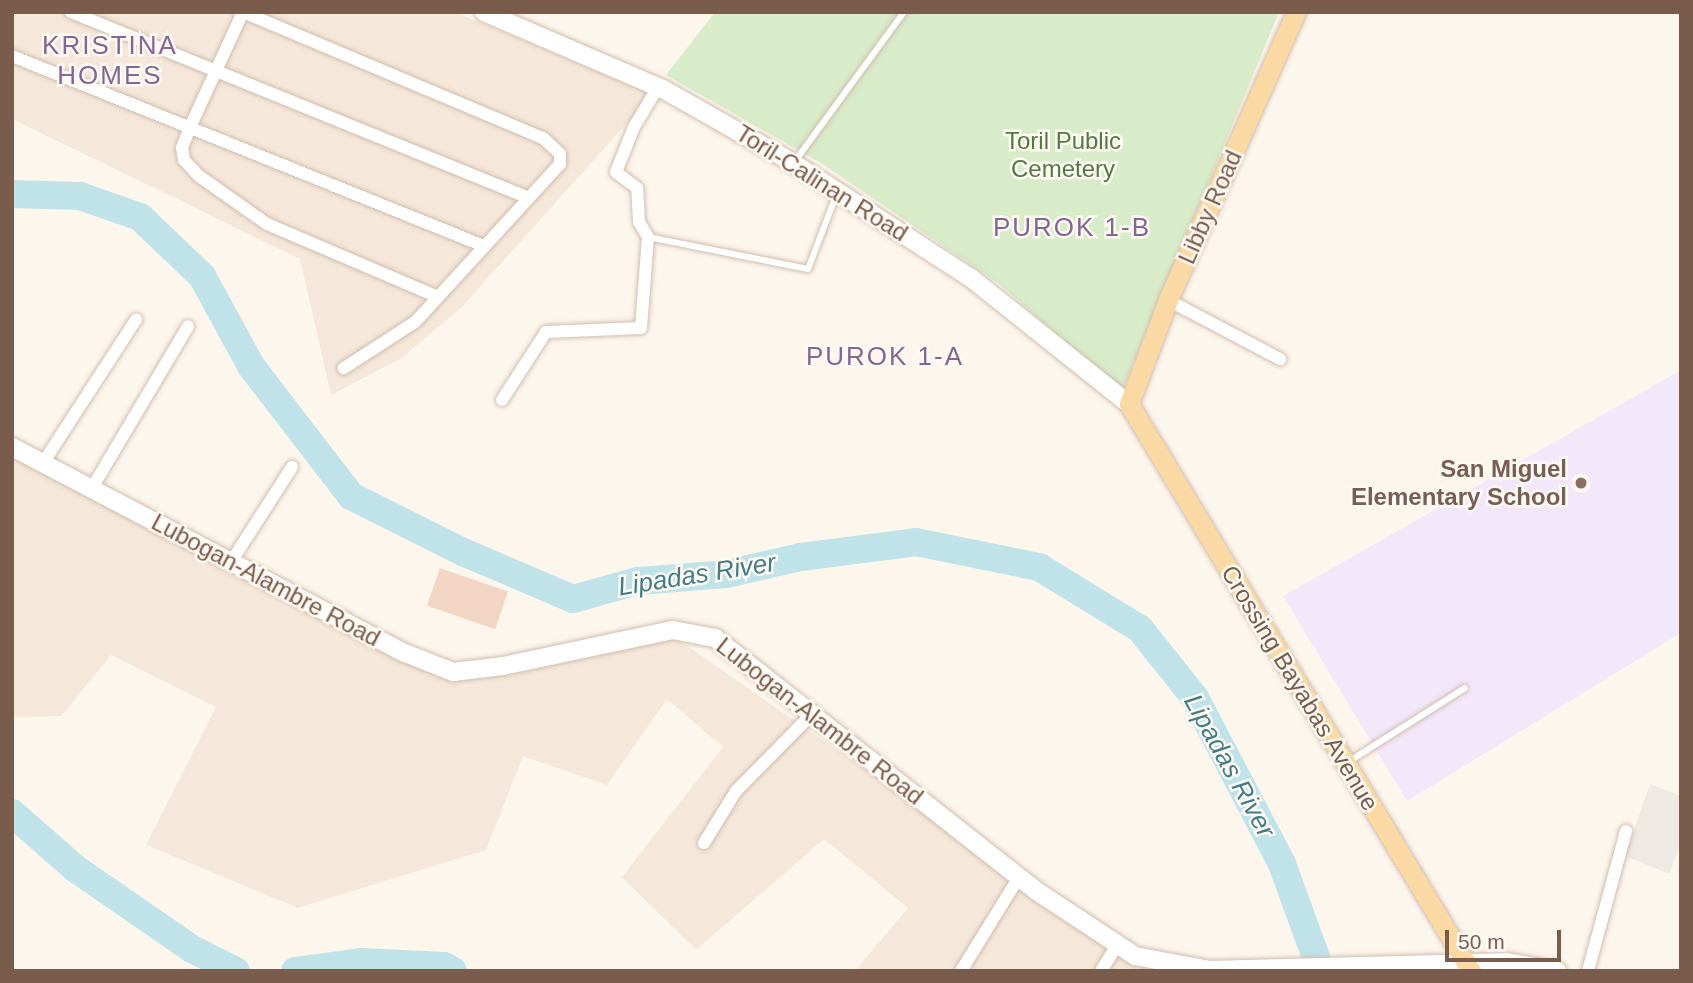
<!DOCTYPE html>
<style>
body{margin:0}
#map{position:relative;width:1693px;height:983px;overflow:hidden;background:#fdf6ec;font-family:Arial,sans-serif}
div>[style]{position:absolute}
.residential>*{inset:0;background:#f5e8da}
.industrial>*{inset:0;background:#efe9e4}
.education>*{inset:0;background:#f3e8fa}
.green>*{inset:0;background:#d8ecc9}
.river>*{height:28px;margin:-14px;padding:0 14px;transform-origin:14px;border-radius:14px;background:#bfe3e8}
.building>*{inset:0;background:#f3d5c3;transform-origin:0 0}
.roads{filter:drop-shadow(0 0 2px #d1beb0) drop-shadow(0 0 2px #d1beb0)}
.lane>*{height:6px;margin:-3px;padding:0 3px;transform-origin:3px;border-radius:3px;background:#fff}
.street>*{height:12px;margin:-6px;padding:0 6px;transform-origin:6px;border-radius:6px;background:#fff}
.secondary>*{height:18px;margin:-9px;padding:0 9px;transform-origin:9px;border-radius:9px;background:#fff}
.primary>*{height:19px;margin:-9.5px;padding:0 9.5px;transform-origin:9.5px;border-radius:9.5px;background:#fbd9a5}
.dots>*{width:19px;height:19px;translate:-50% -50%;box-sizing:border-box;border:4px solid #fffaf3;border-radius:50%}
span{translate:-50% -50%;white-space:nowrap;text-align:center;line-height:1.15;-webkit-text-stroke:5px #fffaf3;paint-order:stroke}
.park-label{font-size:24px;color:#537a41}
.street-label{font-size:24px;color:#7a5c4d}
.education-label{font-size:24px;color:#785e54;font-weight:700}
.right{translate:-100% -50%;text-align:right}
.neighbourhood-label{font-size:26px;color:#846695;letter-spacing:2px}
.water-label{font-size:26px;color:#437c86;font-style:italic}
.frame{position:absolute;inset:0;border:14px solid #7a5c4d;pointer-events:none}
.scale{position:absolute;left:1445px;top:930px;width:116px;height:32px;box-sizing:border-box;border:4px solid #7a5c4d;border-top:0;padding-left:9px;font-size:21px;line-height:24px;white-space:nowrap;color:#7a5c4d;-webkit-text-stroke:5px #fffaf3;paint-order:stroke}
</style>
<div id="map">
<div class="residential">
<div style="clip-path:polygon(12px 12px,454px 12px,653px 94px,461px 308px,400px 359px,331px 395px,300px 259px,12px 119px)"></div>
<div style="clip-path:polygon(12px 446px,445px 674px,666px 631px,1153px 971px,855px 971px,908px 908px,824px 839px,696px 950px,622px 877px,723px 747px,667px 699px,607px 785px,523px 756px,486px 850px,298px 908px,146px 845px,216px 707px,111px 655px,61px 716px,12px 717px)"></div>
</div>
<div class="industrial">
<div style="clip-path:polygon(1650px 784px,1681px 796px,1681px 843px,1669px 874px,1625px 856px)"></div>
</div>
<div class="education">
<div style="clip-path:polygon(1681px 370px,1681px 633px,1407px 801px,1283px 596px)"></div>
</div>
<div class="green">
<div style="clip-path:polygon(715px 12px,1279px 12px,1122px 391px,998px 283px,821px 163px,666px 75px)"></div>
</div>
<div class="river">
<div style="left:12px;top:194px;width:68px;rotate:1.7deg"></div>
<div style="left:80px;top:196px;width:64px;rotate:19.3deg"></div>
<div style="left:140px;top:217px;width:86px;rotate:43.6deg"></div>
<div style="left:202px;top:276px;width:102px;rotate:61.4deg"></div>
<div style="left:251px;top:366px;width:164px;rotate:52.4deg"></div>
<div style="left:351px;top:496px;width:125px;rotate:26.6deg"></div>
<div style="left:463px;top:552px;width:120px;rotate:23.1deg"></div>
<div style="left:573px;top:599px;width:67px;rotate:-15.5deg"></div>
<div style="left:638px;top:581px;width:88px;rotate:-4.5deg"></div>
<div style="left:726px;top:574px;width:77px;rotate:-12.8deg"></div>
<div style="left:801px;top:557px;width:116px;rotate:-7.4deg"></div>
<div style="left:916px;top:542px;width:126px;rotate:11.5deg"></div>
<div style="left:1039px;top:567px;width:119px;rotate:31.5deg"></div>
<div style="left:1140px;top:629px;width:88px;rotate:51.4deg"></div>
<div style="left:1195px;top:698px;width:187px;rotate:62.3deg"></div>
<div style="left:1282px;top:864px;width:114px;rotate:70deg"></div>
<div style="left:12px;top:813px;width:85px;rotate:41.2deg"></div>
<div style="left:76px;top:869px;width:141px;rotate:34.6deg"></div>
<div style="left:192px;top:949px;width:49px;rotate:26.6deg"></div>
<div style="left:295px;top:971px;width:68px;rotate:-7.7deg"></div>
<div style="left:362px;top:962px;width:82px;rotate:2.8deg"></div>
<div style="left:444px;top:966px;width:10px;rotate:29deg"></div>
</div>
<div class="building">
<div style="left:440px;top:568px;width:72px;height:40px;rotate:19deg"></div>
</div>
<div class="roads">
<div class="lane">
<div style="left:795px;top:161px;width:185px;rotate:-53.8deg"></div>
<div style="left:648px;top:237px;width:163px;rotate:11.3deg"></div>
<div style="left:808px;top:269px;width:81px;rotate:-69.1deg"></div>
<div style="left:1348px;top:762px;width:138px;rotate:-32.3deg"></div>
</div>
<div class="street">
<div style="left:71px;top:12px;width:494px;rotate:22.1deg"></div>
<div style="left:243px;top:12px;width:325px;rotate:22.8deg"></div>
<div style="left:543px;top:138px;width:23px;rotate:43deg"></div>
<div style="left:560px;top:154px;width:10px;rotate:90deg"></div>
<div style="left:560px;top:164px;width:214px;rotate:132.5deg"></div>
<div style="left:415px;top:322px;width:85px;rotate:147.1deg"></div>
<div style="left:243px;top:12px;width:127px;rotate:114.7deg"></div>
<div style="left:190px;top:127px;width:22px;rotate:111deg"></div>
<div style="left:182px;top:148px;width:12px;rotate:81deg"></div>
<div style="left:184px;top:160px;width:22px;rotate:47deg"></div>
<div style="left:199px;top:176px;width:83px;rotate:35.2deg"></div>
<div style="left:267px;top:224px;width:186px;rotate:23.1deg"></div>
<div style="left:12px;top:56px;width:509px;rotate:21.93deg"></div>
<div style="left:1168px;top:300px;width:127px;rotate:27.8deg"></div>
<div style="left:502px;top:400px;width:81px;rotate:-57.1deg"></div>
<div style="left:546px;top:332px;width:95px;rotate:-2.4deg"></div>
<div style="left:641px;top:328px;width:91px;rotate:-85.6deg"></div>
<div style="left:648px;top:237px;width:17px;rotate:-121deg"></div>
<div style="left:639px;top:222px;width:34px;rotate:-93deg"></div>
<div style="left:637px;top:188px;width:26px;rotate:-143deg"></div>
<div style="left:616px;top:172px;width:48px;rotate:-68.2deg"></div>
<div style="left:634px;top:127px;width:47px;rotate:-59deg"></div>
<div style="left:43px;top:463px;width:171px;rotate:-57deg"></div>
<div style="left:92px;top:488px;width:188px;rotate:-59.3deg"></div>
<div style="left:231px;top:562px;width:113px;rotate:-57.3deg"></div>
<div style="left:704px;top:843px;width:61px;rotate:-58.4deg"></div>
<div style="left:736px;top:791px;width:110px;rotate:-45.4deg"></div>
<div style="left:961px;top:971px;width:110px;rotate:-58.3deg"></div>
<div style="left:1101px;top:971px;width:28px;rotate:-58deg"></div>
<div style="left:1588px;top:971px;width:145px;rotate:-74.8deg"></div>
</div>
<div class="secondary">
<div style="left:484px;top:12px;width:195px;rotate:23.3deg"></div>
<div style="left:663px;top:89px;width:150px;rotate:29.6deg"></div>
<div style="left:793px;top:163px;width:212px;rotate:32.9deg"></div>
<div style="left:971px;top:278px;width:202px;rotate:38.6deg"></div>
<div style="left:12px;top:447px;width:444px;rotate:27.7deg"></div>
<div style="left:405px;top:653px;width:52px;rotate:21.6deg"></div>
<div style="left:453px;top:672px;width:50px;rotate:-6.8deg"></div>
<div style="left:503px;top:666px;width:174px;rotate:-12deg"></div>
<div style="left:673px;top:630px;width:43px;rotate:10.8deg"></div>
<div style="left:715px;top:638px;width:407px;rotate:38.2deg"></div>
<div style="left:1035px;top:890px;width:120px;rotate:33.4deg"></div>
<div style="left:1135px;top:956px;width:75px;rotate:10.7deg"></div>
<div style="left:1209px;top:970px;width:298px;rotate:-1.5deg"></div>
<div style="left:1507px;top:962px;width:51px;rotate:10.2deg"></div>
</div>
<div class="primary">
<div style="left:1296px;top:12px;width:315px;rotate:114deg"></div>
<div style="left:1168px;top:300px;width:111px;rotate:110.6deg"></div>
<div style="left:1129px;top:404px;width:662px;rotate:58.9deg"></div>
</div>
</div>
<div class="dots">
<div style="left:1581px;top:483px;background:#8d6e63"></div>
</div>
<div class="park-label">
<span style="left:1063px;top:155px">Toril Public<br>Cemetery</span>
</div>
<div class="street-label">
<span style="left:822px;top:183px;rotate:32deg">Toril-Calinan Road</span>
<span style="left:1210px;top:207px;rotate:-66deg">Libby Road</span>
<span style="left:266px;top:580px;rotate:28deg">Lubogan-Alambre Road</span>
<span style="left:1300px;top:688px;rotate:59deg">Crossing Bayabas Avenue</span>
<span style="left:820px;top:721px;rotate:38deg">Lubogan-Alambre Road</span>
</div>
<div class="education-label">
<span class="right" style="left:1567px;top:483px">San Miguel<br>Elementary School</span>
</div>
<div class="neighbourhood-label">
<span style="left:110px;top:61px">KRISTINA<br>HOMES</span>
<span style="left:1072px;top:228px">PUROK 1-B</span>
<span style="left:885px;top:357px">PUROK 1-A</span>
</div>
<div class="water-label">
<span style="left:697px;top:575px;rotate:-9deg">Lipadas River</span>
<span style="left:1229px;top:766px;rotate:61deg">Lipadas River</span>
</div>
<div class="frame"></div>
<div class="scale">50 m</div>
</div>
